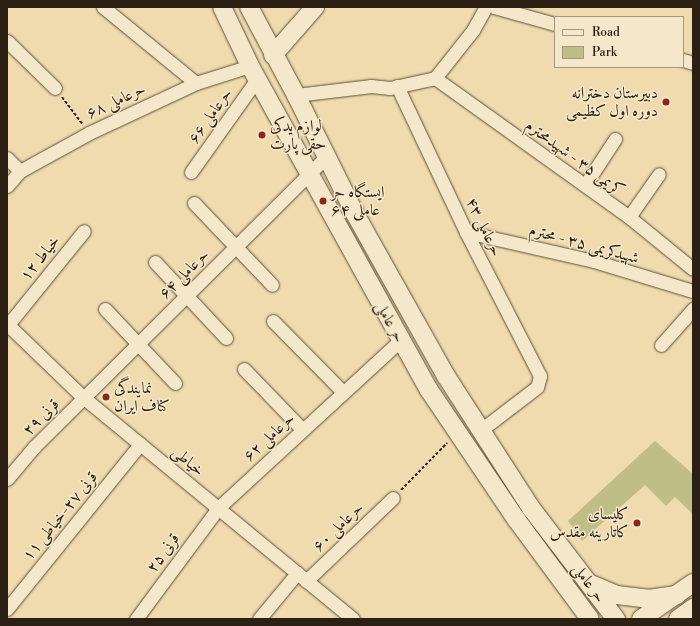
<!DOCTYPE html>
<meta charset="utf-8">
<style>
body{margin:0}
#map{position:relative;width:700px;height:626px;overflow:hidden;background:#efdbad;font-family:"Libre Bodoni",Amiri,serif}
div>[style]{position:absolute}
.green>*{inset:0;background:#bebe86}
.path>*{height:2px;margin-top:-1px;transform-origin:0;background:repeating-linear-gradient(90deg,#2c2014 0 3px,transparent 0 5px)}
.roads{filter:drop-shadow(0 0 1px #5d4f3a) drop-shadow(0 0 1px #5d4f3a)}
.street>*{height:13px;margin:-6.5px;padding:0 6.5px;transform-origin:6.5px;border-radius:6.5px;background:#f5e8ca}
.secondary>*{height:18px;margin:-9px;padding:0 9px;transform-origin:9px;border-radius:9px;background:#f5e8ca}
.dots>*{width:11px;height:11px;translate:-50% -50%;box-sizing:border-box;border:2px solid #f5e8ca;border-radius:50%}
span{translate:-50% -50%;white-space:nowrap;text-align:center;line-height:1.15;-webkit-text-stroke:3px #f5e8ca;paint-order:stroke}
.poi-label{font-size:16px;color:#2c2014}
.right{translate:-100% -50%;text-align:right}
.left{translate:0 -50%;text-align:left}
.street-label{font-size:16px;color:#2c2014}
.frame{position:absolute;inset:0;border:8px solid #2c2014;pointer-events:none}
.legend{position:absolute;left:554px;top:16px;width:130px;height:52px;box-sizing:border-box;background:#f5e8ca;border:1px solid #a59881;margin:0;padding:5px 7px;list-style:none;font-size:12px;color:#2c2014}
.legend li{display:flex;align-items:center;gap:8px;height:20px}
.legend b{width:20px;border:1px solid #a59881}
</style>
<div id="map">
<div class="green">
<div style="clip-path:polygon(655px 441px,693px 474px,693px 514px,675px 497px,666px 506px,645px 485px,582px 541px,568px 521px)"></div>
</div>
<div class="path">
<div style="left:62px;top:97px;width:34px;rotate:53deg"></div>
<div style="left:401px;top:490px;width:66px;rotate:-45.6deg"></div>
</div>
<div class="roads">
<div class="street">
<div style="left:103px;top:7px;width:120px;rotate:39.3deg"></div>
<div style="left:494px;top:7px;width:63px;rotate:15.6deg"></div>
<div style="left:7px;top:41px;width:67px;rotate:44.4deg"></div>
<div style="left:683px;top:60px;width:10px;rotate:17deg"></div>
<div style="left:435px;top:78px;width:239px;rotate:35.6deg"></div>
<div style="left:629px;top:217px;width:82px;rotate:39.1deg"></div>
<div style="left:435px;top:78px;width:61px;rotate:-51.6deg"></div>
<div style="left:473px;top:30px;width:26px;rotate:-61deg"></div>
<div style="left:397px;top:86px;width:161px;rotate:64.7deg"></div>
<div style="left:466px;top:232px;width:162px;rotate:62.8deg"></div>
<div style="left:540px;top:376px;width:11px;rotate:105deg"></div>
<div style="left:537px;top:387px;width:71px;rotate:142.5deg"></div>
<div style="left:296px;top:95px;width:76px;rotate:-6.8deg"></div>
<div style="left:371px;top:86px;width:19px;rotate:6deg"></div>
<div style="left:390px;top:88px;width:46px;rotate:-12.5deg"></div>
<div style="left:7px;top:158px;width:18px;rotate:45deg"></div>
<div style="left:191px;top:172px;width:114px;rotate:-54.6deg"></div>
<div style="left:585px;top:185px;width:55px;rotate:-56.9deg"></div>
<div style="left:7px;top:186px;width:20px;rotate:-49deg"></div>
<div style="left:20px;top:171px;width:79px;rotate:-28.8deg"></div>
<div style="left:89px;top:133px;width:118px;rotate:-25deg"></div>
<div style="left:196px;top:83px;width:57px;rotate:-17.5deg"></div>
<div style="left:194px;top:203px;width:113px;rotate:46.4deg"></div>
<div style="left:629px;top:217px;width:52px;rotate:-55.1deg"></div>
<div style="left:466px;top:232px;width:131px;rotate:12.8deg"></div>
<div style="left:594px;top:261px;width:103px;rotate:16.9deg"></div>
<div style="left:155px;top:262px;width:104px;rotate:46.9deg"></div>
<div style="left:105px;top:309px;width:102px;rotate:46.6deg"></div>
<div style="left:273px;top:321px;width:100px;rotate:45.4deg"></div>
<div style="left:7px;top:324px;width:107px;rotate:43.9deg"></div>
<div style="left:84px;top:398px;width:348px;rotate:39.4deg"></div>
<div style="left:7px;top:326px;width:122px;rotate:-51deg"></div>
<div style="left:661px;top:345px;width:48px;rotate:-48.4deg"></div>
<div style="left:244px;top:369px;width:83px;rotate:46deg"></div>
<div style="left:7px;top:479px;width:42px;rotate:-49.8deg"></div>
<div style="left:34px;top:447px;width:413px;rotate:-44.8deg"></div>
<div style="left:306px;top:581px;width:120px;rotate:-43.7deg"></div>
<div style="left:7px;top:609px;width:212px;rotate:-51.1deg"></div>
<div style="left:136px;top:619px;width:138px;rotate:-53.5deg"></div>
<div style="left:218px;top:508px;width:248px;rotate:-42.6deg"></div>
<div style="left:259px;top:619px;width:60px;rotate:-50.4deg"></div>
</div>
<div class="secondary">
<div style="left:222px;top:7px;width:65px;rotate:64.6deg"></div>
<div style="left:250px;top:66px;width:370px;rotate:61.1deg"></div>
<div style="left:429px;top:390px;width:156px;rotate:56deg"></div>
<div style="left:516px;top:519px;width:124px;rotate:53.5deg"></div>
<div style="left:249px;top:7px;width:100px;rotate:61.9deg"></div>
<div style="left:296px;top:95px;width:131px;rotate:63.6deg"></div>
<div style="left:354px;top:212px;width:188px;rotate:60.7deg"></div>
<div style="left:446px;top:376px;width:157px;rotate:57.2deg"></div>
<div style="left:531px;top:508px;width:140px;rotate:52.6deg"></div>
<div style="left:273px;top:55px;width:64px;rotate:-48.8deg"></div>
<div style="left:591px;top:584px;width:28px;rotate:23deg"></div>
<div style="left:617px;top:595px;width:31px;rotate:7deg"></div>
<div style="left:648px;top:599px;width:29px;rotate:-8deg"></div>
<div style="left:641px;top:619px;width:63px;rotate:-34.7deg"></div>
<div style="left:678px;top:619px;width:19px;rotate:-36deg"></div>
</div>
</div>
<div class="dots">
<div style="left:666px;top:102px;background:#8f2418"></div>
<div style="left:262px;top:135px;background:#8f2418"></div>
<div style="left:323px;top:201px;background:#8f2418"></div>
<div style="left:106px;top:397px;background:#8f2418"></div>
<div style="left:637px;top:523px;background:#8f2418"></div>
</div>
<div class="poi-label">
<span class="right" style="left:658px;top:102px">دبیرستان دخترانه<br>دوره اول کظیمی</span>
<span class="left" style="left:270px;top:135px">لوازم یدکی<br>حقی پارت</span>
<span class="left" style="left:331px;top:201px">ایستگاه حر<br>عاملی ۶۴</span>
<span class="left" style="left:114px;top:397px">نمایندگی<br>کناف ایران</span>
<span class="right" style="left:629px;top:523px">کلیسای<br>کاتارینه مقدس</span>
</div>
<div class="street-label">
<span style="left:116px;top:101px;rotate:-25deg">حرعاملی ۶۸</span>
<span style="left:210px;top:116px;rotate:-55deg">حرعاملی ۶۶</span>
<span style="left:575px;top:158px;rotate:36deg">کریمی ۳۵ - شهیدمحترم</span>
<span style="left:484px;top:227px;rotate:64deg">حرعاملی ۴۳</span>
<span style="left:584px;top:244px;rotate:15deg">شهیدکریمی ۳۵ - محترم</span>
<span style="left:40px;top:258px;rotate:-51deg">خیاط ۱۲</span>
<span style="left:184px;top:274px;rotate:-45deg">حرعاملی ۶۴</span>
<span style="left:390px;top:322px;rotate:61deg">حر عاملی</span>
<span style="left:41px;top:417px;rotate:-45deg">قرنی ۲۹</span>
<span style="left:269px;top:437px;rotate:-43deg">حرعاملی ۶۲</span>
<span style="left:188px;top:461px;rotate:40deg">خیاطی</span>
<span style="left:60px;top:516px;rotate:-51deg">قرنی ۲۷-خیاطی ۱۱</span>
<span style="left:338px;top:527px;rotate:-44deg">حرعاملی ۶۰</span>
<span style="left:163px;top:553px;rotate:-54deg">قرنی ۲۵</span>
<span style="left:589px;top:583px;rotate:53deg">حر عاملی</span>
</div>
<div class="frame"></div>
<ul class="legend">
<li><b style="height:5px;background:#f5e8ca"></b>Road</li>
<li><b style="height:11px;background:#bebe86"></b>Park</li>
</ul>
</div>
